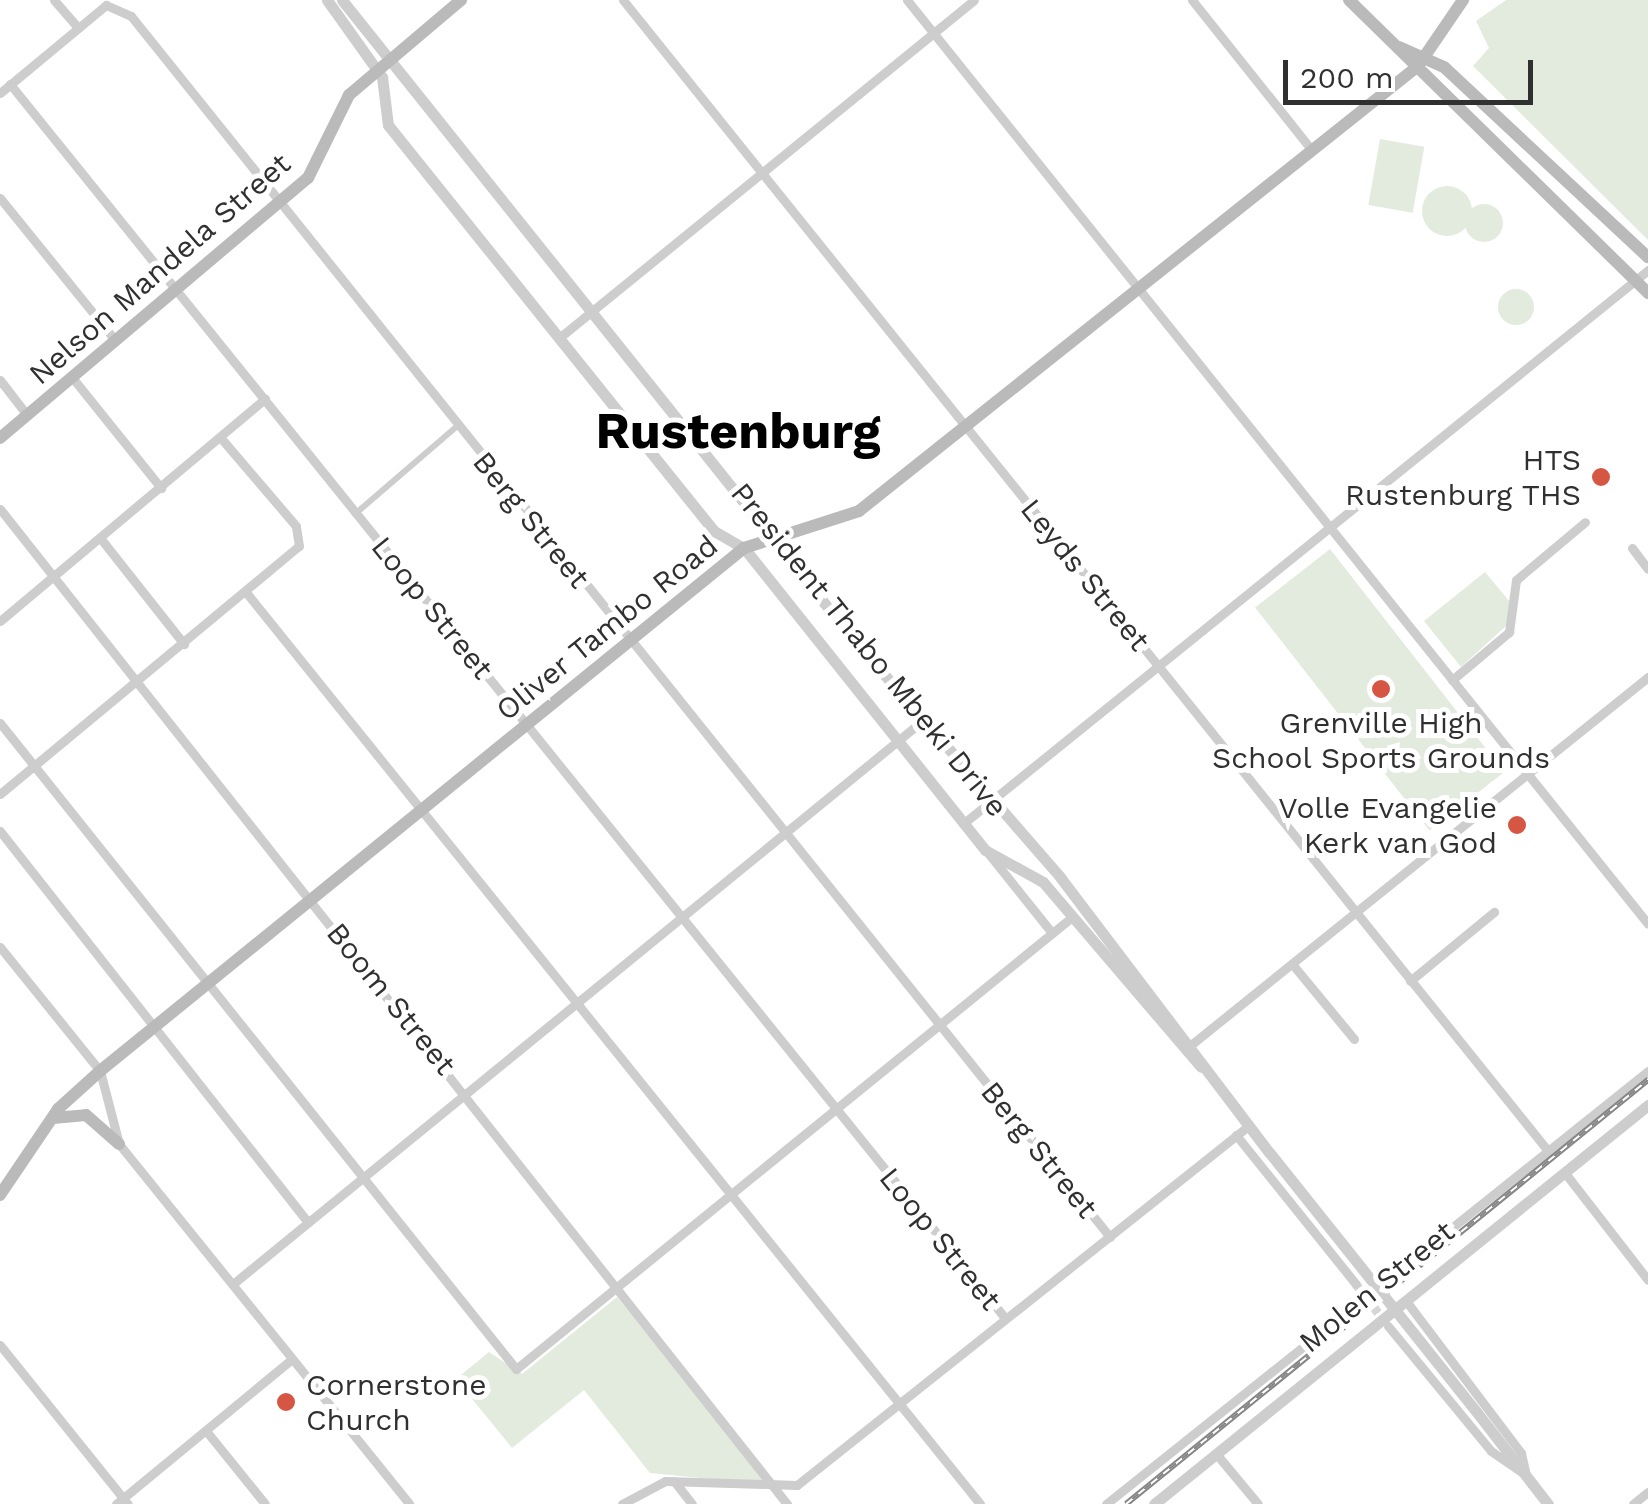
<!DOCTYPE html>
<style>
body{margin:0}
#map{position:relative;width:1648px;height:1504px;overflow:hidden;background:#fff;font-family:"Work Sans",sans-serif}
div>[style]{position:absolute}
.green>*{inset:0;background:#e3ebdf;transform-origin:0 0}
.round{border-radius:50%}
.minor-tunnel>*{height:9px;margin-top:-4.5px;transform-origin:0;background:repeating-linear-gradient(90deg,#d6d6d6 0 9px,transparent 0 13.5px)}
.pedestrian>*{height:6px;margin:-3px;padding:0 3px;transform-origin:3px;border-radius:3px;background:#cdcdcd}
.minor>*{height:9px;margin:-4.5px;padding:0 4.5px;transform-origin:4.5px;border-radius:4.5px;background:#cdcdcd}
.tertiary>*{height:11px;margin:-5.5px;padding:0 5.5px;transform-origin:5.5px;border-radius:5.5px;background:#cdcdcd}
.secondary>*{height:12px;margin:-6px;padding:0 6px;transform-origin:6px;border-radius:6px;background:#bababa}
.rail>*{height:6px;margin-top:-3px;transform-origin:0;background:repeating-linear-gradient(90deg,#fff 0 8px,#858585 0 16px);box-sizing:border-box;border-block:2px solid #858585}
.tertiary-bridge>*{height:11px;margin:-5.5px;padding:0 5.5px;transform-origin:5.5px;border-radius:5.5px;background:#cdcdcd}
.dots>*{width:28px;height:28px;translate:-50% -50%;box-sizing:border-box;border:5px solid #fff;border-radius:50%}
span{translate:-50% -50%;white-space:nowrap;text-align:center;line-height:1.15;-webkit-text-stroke:10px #fff;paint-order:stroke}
.street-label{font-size:30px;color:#303030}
.poi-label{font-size:30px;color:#303030}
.right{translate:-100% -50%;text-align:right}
.left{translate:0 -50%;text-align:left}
.town-label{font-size:50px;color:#000;font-weight:700}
.scale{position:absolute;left:1283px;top:60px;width:250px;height:45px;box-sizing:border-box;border:5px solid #303030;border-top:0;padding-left:12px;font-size:30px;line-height:35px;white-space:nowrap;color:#303030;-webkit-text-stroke:8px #fff;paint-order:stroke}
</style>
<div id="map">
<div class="green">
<div style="clip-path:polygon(1506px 0,1648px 0,1648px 240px,1473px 66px,1489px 48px,1476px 21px)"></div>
<div style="left:1380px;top:139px;width:45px;height:67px;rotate:10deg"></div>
<div class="round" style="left:1422px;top:186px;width:50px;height:50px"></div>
<div class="round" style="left:1465px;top:204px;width:38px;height:38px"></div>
<div class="round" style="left:1498px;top:289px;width:36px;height:36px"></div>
<div style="left:1330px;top:549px;width:283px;height:95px;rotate:52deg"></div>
<div style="clip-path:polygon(1485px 572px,1510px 602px,1507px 625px,1461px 667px,1424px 621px)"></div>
<div style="clip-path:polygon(617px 1297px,772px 1485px,650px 1473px,584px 1390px,512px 1448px,456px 1379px,489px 1352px,522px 1374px)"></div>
</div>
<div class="minor-tunnel">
<div style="left:1356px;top:1284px;width:51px;rotate:52.2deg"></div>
</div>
<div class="pedestrian">
<div style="left:355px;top:514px;width:133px;rotate:-40.7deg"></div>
</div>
<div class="minor">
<div style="left:54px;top:0;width:37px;rotate:49deg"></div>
<div style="left:623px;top:0;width:1477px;rotate:51.21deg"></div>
<div style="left:907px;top:0;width:1184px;rotate:51.27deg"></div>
<div style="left:1192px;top:0;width:189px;rotate:51.4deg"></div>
<div style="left:10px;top:84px;width:1585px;rotate:51.12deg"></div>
<div style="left:0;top:93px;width:138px;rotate:-39.7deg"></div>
<div style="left:106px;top:5px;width:27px;rotate:24deg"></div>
<div style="left:131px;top:16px;width:1565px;rotate:51.28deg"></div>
<div style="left:0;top:198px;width:183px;rotate:51deg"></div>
<div style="left:559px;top:338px;width:535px;rotate:-39.16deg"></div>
<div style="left:71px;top:376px;width:144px;rotate:51.2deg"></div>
<div style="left:0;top:380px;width:44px;rotate:52.4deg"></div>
<div style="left:0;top:509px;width:1269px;rotate:51.66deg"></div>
<div style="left:101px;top:539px;width:134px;rotate:51.7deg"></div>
<div style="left:1632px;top:548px;width:26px;rotate:53deg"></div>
<div style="left:245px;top:591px;width:1172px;rotate:51.16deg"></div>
<div style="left:0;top:621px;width:346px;rotate:-40deg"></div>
<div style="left:1452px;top:680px;width:75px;rotate:-40.1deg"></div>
<div style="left:1509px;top:632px;width:52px;rotate:-82.3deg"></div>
<div style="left:1516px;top:580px;width:90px;rotate:-40deg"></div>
<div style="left:0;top:723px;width:827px;rotate:51.38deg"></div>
<div style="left:516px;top:1369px;width:717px;rotate:-39.11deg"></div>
<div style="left:0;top:794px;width:388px;rotate:-39.7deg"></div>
<div style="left:299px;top:546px;width:20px;rotate:-99deg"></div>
<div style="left:296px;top:526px;width:117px;rotate:-130.5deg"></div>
<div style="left:964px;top:823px;width:880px;rotate:-38.95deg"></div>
<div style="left:0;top:831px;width:498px;rotate:51.8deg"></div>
<div style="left:988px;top:853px;width:102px;rotate:51.3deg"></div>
<div style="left:0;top:947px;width:159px;rotate:51.1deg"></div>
<div style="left:100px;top:1071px;width:75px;rotate:75.4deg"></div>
<div style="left:119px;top:1144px;width:462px;rotate:51.1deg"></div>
<div style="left:1293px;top:965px;width:96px;rotate:50.5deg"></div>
<div style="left:1410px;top:981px;width:109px;rotate:-39.4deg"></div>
<div style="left:1187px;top:1048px;width:592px;rotate:-38.83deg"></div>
<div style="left:1236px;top:1135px;width:191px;rotate:51.2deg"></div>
<div style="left:1565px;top:1173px;width:135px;rotate:52.2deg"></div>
<div style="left:234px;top:1283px;width:888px;rotate:-39.24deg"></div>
<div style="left:1388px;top:1326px;width:162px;rotate:50.5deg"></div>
<div style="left:1491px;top:1451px;width:42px;rotate:34.4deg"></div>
<div style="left:1526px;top:1475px;width:23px;rotate:-103deg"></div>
<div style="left:1521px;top:1453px;width:189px;rotate:-127.1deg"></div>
<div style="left:0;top:1345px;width:204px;rotate:51.2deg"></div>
<div style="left:207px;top:1432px;width:92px;rotate:51.1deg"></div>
<div style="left:1218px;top:1456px;width:62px;rotate:50.2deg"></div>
<div style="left:674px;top:1481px;width:29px;rotate:52deg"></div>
<div style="left:116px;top:1504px;width:228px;rotate:-39.5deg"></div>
<div style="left:622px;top:1504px;width:49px;rotate:-28.1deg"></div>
<div style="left:665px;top:1481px;width:132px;rotate:1.7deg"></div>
<div style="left:797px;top:1485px;width:575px;rotate:-38.5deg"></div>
<div style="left:1106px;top:1504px;width:694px;rotate:-38.62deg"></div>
<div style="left:1633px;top:1504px;width:19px;rotate:-39deg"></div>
</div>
<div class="tertiary">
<div style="left:327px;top:0;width:95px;rotate:54.5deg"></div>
<div style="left:382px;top:77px;width:48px;rotate:82.9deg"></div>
<div style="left:388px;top:125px;width:521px;rotate:51.24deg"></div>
<div style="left:714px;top:531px;width:34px;rotate:30deg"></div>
<div style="left:744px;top:548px;width:386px;rotate:51.4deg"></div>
<div style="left:985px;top:850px;width:66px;rotate:28.9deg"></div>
<div style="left:1043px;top:882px;width:243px;rotate:49.5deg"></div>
<div style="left:342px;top:0;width:812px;rotate:51.35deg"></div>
<div style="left:849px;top:634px;width:322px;rotate:49deg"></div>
<div style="left:1060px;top:877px;width:345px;rotate:52.8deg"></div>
<div style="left:1475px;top:1410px;width:119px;rotate:52.2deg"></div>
<div style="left:1154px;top:1504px;width:635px;rotate:-38.93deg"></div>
</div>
<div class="secondary">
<div style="left:1349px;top:0;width:419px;rotate:44.4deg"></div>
<div style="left:1399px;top:47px;width:49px;rotate:24deg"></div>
<div style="left:1444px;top:67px;width:279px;rotate:43deg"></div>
<div style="left:0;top:438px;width:403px;rotate:-40.2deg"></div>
<div style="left:308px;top:178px;width:93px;rotate:-63.7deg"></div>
<div style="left:349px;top:95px;width:147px;rotate:-40.3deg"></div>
<div style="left:53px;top:1118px;width:33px;rotate:-5deg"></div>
<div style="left:86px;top:1115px;width:44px;rotate:41.3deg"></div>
<div style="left:0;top:1195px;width:104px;rotate:-56deg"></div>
<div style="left:58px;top:1109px;width:57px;rotate:-42.1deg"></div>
<div style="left:100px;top:1071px;width:830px;rotate:-39.08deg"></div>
<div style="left:744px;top:548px;width:121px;rotate:-17.8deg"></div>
<div style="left:859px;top:511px;width:714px;rotate:-38.52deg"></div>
<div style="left:1418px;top:66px;width:80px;rotate:-55.7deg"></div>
</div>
<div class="rail">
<div style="left:1126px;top:1504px;width:673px;rotate:-39.09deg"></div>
</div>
<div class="tertiary-bridge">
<div style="left:1269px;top:1152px;width:330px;rotate:51.4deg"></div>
</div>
<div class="dots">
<div style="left:1601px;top:477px;background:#d55643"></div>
<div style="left:1381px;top:689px;background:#d55643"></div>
<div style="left:1517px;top:825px;background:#d55643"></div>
<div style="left:286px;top:1402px;background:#d55643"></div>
</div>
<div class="street-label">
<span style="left:160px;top:269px;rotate:-41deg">Nelson Mandela Street</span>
<span style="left:531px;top:520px;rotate:51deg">Berg Street</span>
<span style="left:1085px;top:575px;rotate:51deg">Leyds Street</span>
<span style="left:432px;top:608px;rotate:51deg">Loop Street</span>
<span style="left:607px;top:628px;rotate:-39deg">Oliver Tambo Road</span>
<span style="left:869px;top:650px;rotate:51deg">President Thabo Mbeki Drive</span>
<span style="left:391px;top:999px;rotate:51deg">Boom Street</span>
<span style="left:1039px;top:1150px;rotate:51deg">Berg Street</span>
<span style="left:940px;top:1239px;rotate:51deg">Loop Street</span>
<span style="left:1377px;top:1287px;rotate:-39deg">Molen Street</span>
</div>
<div class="poi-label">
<span class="right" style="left:1581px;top:477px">HTS<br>Rustenburg THS</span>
<span style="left:1381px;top:740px">Grenville High<br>School Sports Grounds</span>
<span class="right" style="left:1497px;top:825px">Volle Evangelie<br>Kerk van God</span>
<span class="left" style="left:306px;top:1402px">Cornerstone<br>Church</span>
</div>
<div class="town-label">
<span style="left:738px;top:431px">Rustenburg</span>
</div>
<div class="scale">200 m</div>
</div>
